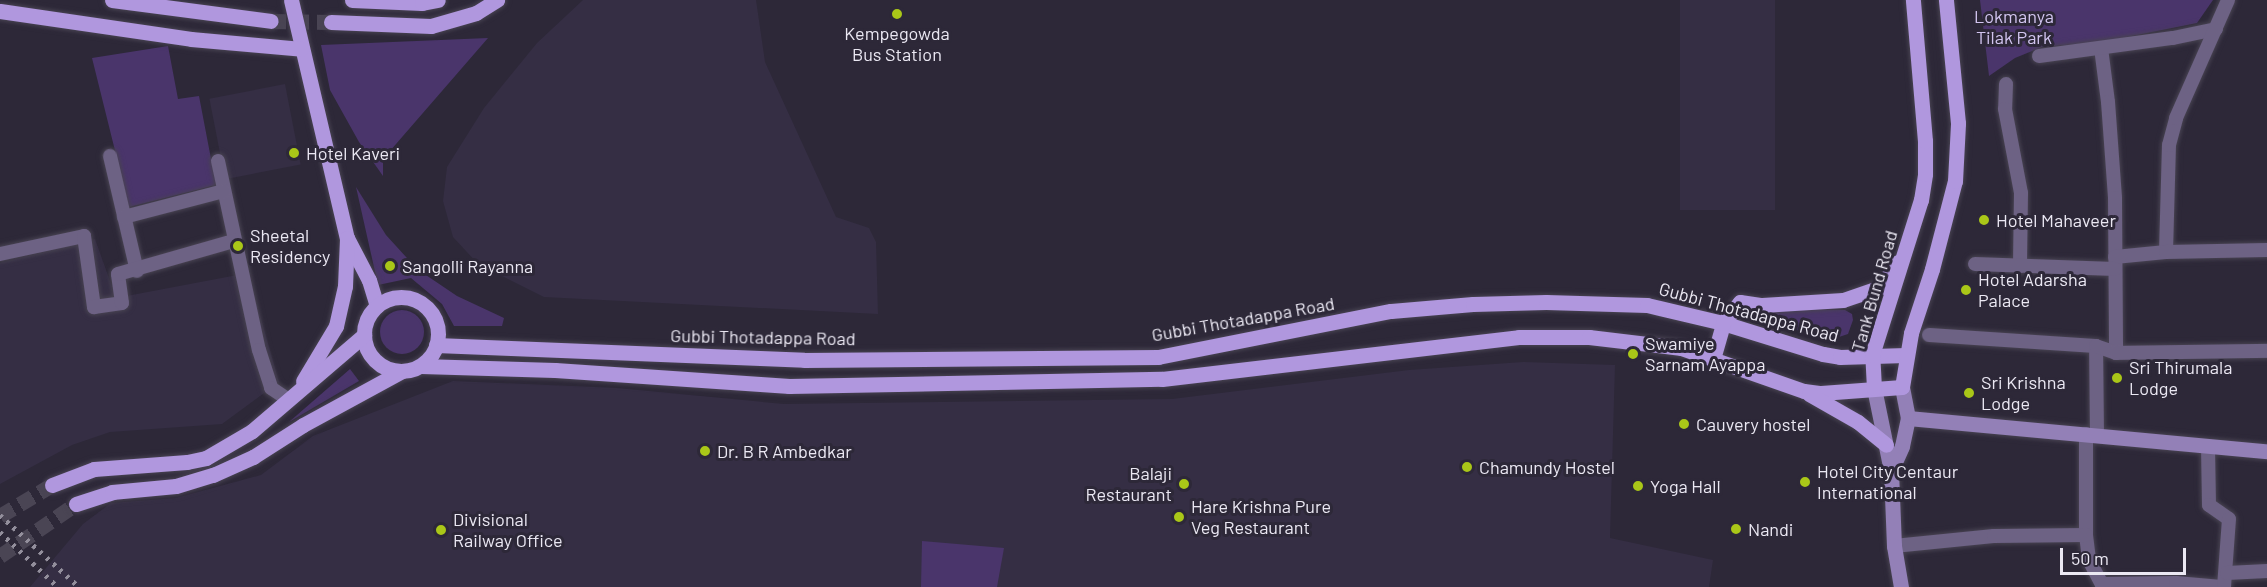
<!DOCTYPE html>
<style>
body{margin:0}
#map{position:relative;width:2267px;height:587px;overflow:hidden;background:#2d2838;font-family:Barlow,sans-serif}
div>[style]{position:absolute}
.built>*{inset:0;background:#352e44;transform-origin:0 0}
.green>*{inset:0;background:#4a356b}
.round{border-radius:50%}
.primary-tunnel>*{height:15px;margin-top:-7.5px;transform-origin:0;background:repeating-linear-gradient(90deg,#4a4554 0 15px,transparent 0 23px)}
.roads{filter:drop-shadow(0 0 2px #484352) drop-shadow(0 0 2px #484352)}
.minor>*{height:14px;margin:-7px;padding:0 7px;transform-origin:7px;border-radius:7px;background:#6d6284}
.secondary>*{height:15px;margin:-7.5px;padding:0 7.5px;transform-origin:7.5px;border-radius:7.5px;background:#9380b7}
.primary>*{height:15px;margin:-7.5px;padding:0 7.5px;transform-origin:7.5px;border-radius:7.5px;background:#b097de}
.primary>.ring{margin:-7.5px;padding:0;box-sizing:content-box;background:none;border:15px solid #b097de;border-radius:50%}
.rail>*{height:4.5px;margin-top:-2.25px;transform-origin:0;background:repeating-linear-gradient(90deg,#938f9c 0 3px,transparent 0 9px)}
.dots>*{width:16px;height:16px;translate:-50% -50%;box-sizing:border-box;border:3px solid #2d2838;border-radius:50%}
span{translate:-50% -50%;white-space:nowrap;text-align:center;line-height:1.15;-webkit-text-stroke:6px #2d2838;paint-order:stroke}
.park-label{font-size:18px;color:#d2c5f0}
.poi-label{font-size:18px;color:#ebe8f3}
.left{translate:0 -50%;text-align:left}
.right{translate:-100% -50%;text-align:right}
.street-label{font-size:18px;color:#ebe8f3}
.scale{position:absolute;left:2060px;top:548px;width:126px;height:27px;box-sizing:border-box;border:3px solid #ebe8f3;border-top:0;padding-left:8px;font-size:18px;line-height:21px;white-space:nowrap;color:#ebe8f3;-webkit-text-stroke:4px #2d2838;paint-order:stroke}
</style>
<div id="map">
<div class="built">
<div style="clip-path:polygon(583px 0,756px 0,765px 62px,836px 217px,869px 228px,876px 242px,878px 314px,544px 297px,478px 264px,453px 237px,443px 201px,447px 167px,484px 108px,537px 43px)"></div>
<div style="left:1680px;top:0;width:95px;height:210px"></div>
<div style="left:285px;top:84px;width:82px;height:77px;rotate:79deg"></div>
<div style="clip-path:polygon(95px 239px,116px 298px,248px 273px,279px 382px,222px 424px,110px 432px,72px 445px,0 484px,0 263px)"></div>
<div style="clip-path:polygon(1523px 362px,1615px 365px,1610px 538px,1713px 560px,1709px 587px,30px 587px,83px 524px,111px 503px,176px 498px,261px 475px,313px 436px,453px 381px,617px 388px,784px 404px,1172px 399px,1409px 370px)"></div>
</div>
<div class="green">
<div style="clip-path:polygon(1980px 0,2213px 0,2197px 23px,2102px 42px,2042px 47px,2015px 58px,1989px 76px)"></div>
<div style="clip-path:polygon(488px 38px,383px 159px,383px 176px,359px 142px,330px 90px,321px 45px)"></div>
<div style="clip-path:polygon(168px 46px,178px 99px,199px 96px,216px 185px,129px 207px,92px 58px)"></div>
<div style="clip-path:polygon(356px 187px,386px 235px,417px 269px,457px 296px,504px 318px,502px 326px,454px 326px,442px 304px,411px 278px,378px 285px)"></div>
<div style="clip-path:polygon(1753px 308px,1845px 310px,1852px 314px,1853px 320px,1848px 334px,1836px 338px,1771px 325px,1751px 314px)"></div>
<div class="round" style="left:380px;top:310px;width:44px;height:44px"></div>
<div style="clip-path:polygon(350px 369px,359px 381px,289px 422px)"></div>
<div style="clip-path:polygon(922px 541px,1004px 548px,997px 587px,921px 587px)"></div>
</div>
<div class="primary-tunnel">
<div style="left:271px;top:21px;width:60px;rotate:1deg"></div>
<div style="left:0;top:516px;width:61px;rotate:-30.8deg"></div>
<div style="left:0;top:556px;width:92px;rotate:-34.4deg"></div>
</div>
<div class="roads">
<div class="minor">
<div style="left:2101px;top:48px;width:54px;rotate:82.6deg"></div>
<div style="left:2108px;top:102px;width:96px;rotate:85.8deg"></div>
<div style="left:2115px;top:198px;width:155px;rotate:89.6deg"></div>
<div style="left:2039px;top:56px;width:135px;rotate:-7.7deg"></div>
<div style="left:2173px;top:38px;width:44px;rotate:-11.8deg"></div>
<div style="left:2006px;top:84px;width:25px;rotate:92deg"></div>
<div style="left:2005px;top:109px;width:86px;rotate:79.2deg"></div>
<div style="left:2021px;top:193px;width:73px;rotate:90.8deg"></div>
<div style="left:110px;top:156px;width:118px;rotate:76.8deg"></div>
<div style="left:218px;top:161px;width:193px;rotate:77.8deg"></div>
<div style="left:259px;top:350px;width:40px;rotate:72deg"></div>
<div style="left:271px;top:388px;width:22px;rotate:34deg"></div>
<div style="left:124px;top:217px;width:103px;rotate:-14.6deg"></div>
<div style="left:2166px;top:252px;width:107px;rotate:-88.4deg"></div>
<div style="left:2169px;top:145px;width:28px;rotate:-75deg"></div>
<div style="left:2176px;top:118px;width:129px;rotate:-66.2deg"></div>
<div style="left:0;top:254px;width:86px;rotate:-12.1deg"></div>
<div style="left:84px;top:236px;width:72px;rotate:82deg"></div>
<div style="left:94px;top:307px;width:28px;rotate:-8deg"></div>
<div style="left:122px;top:303px;width:29px;rotate:-98deg"></div>
<div style="left:118px;top:274px;width:121px;rotate:-15.9deg"></div>
<div style="left:2115px;top:257px;width:51px;rotate:-5.6deg"></div>
<div style="left:2166px;top:252px;width:101px;rotate:-1.1deg"></div>
<div style="left:1975px;top:264px;width:140px;rotate:2deg"></div>
<div style="left:1929px;top:335px;width:167px;rotate:3.8deg"></div>
<div style="left:2086px;top:434px;width:101px;rotate:90deg"></div>
<div style="left:2086px;top:535px;width:25px;rotate:83deg"></div>
<div style="left:2089px;top:560px;width:27px;rotate:62deg"></div>
<div style="left:2102px;top:584px;width:74px;rotate:-0.8deg"></div>
<div style="left:2176px;top:583px;width:46px;rotate:5deg"></div>
<div style="left:2097px;top:435px;width:89px;rotate:-90.6deg"></div>
<div style="left:2096px;top:346px;width:21px;rotate:19deg"></div>
<div style="left:2116px;top:353px;width:151px;rotate:-0.8deg"></div>
<div style="left:2208px;top:447px;width:58px;rotate:89deg"></div>
<div style="left:2209px;top:505px;width:24px;rotate:35deg"></div>
<div style="left:2229px;top:519px;width:68px;rotate:94.2deg"></div>
<div style="left:1894px;top:546px;width:100px;rotate:-5.7deg"></div>
<div style="left:1994px;top:536px;width:92px;rotate:-0.6deg"></div>
<div style="left:2227px;top:573px;width:40px;rotate:-2.9deg"></div>
</div>
<div class="secondary">
<div style="left:1874px;top:388px;width:85px;rotate:78.4deg"></div>
<div style="left:1891px;top:471px;width:75px;rotate:87.7deg"></div>
<div style="left:1894px;top:546px;width:42px;rotate:80.3deg"></div>
<div style="left:1908px;top:418px;width:361px;rotate:5.3deg"></div>
<div style="left:1891px;top:471px;width:27px;rotate:-66deg"></div>
<div style="left:1902px;top:446px;width:29px;rotate:-78deg"></div>
<div style="left:1908px;top:418px;width:32px;rotate:-101deg"></div>
</div>
<div class="primary">
<div style="left:112px;top:0;width:160px;rotate:7.5deg"></div>
<div style="left:291px;top:0;width:244px;rotate:76.8deg"></div>
<div style="left:347px;top:238px;width:47px;rotate:62.4deg"></div>
<div style="left:369px;top:280px;width:27px;rotate:73deg"></div>
<div style="left:352px;top:0;width:70px;rotate:2.5deg"></div>
<div style="left:422px;top:3px;width:16px;rotate:-11deg"></div>
<div style="left:0;top:11px;width:193px;rotate:8.3deg"></div>
<div style="left:191px;top:39px;width:111px;rotate:5.1deg"></div>
<div style="left:331px;top:22px;width:100px;rotate:2.3deg"></div>
<div style="left:431px;top:26px;width:47px;rotate:-16.1deg"></div>
<div style="left:476px;top:13px;width:25px;rotate:-32deg"></div>
<div class="ring" style="left:364px;top:297px;width:59px;height:59px"></div>
<div style="left:436px;top:345px;width:368px;rotate:2.3deg"></div>
<div style="left:804px;top:360px;width:354px;rotate:-0.5deg"></div>
<div style="left:1158px;top:357px;width:237px;rotate:-11.2deg"></div>
<div style="left:1391px;top:311px;width:82px;rotate:-4.9deg"></div>
<div style="left:1473px;top:304px;width:73px;rotate:-1.6deg"></div>
<div style="left:1546px;top:302px;width:101px;rotate:1.7deg"></div>
<div style="left:1647px;top:305px;width:78px;rotate:13.3deg"></div>
<div style="left:1723px;top:323px;width:105px;rotate:17.2deg"></div>
<div style="left:1823px;top:354px;width:17px;rotate:10deg"></div>
<div style="left:1840px;top:357px;width:66px;rotate:-1.7deg"></div>
<div style="left:1713px;top:359px;width:37px;rotate:-74deg"></div>
<div style="left:1723px;top:323px;width:27px;rotate:-51deg"></div>
<div style="left:1740px;top:302px;width:22px;rotate:8deg"></div>
<div style="left:1762px;top:305px;width:81px;rotate:-3.5deg"></div>
<div style="left:1843px;top:300px;width:39px;rotate:-19deg"></div>
<div style="left:1880px;top:287px;width:31px;rotate:-54deg"></div>
<div style="left:421px;top:366px;width:134px;rotate:1.7deg"></div>
<div style="left:555px;top:370px;width:235px;rotate:3.9deg"></div>
<div style="left:789px;top:386px;width:373px;rotate:-1.1deg"></div>
<div style="left:1162px;top:379px;width:359px;rotate:-6.7deg"></div>
<div style="left:1519px;top:337px;width:70px"></div>
<div style="left:1589px;top:337px;width:93px;rotate:6.8deg"></div>
<div style="left:1681px;top:348px;width:130px;rotate:19.3deg"></div>
<div style="left:1804px;top:391px;width:17px;rotate:7deg"></div>
<div style="left:1821px;top:393px;width:81px;rotate:-4.2deg"></div>
<div style="left:1902px;top:387px;width:55px;rotate:-80.5deg"></div>
<div style="left:1911px;top:333px;width:67px;rotate:-71.8deg"></div>
<div style="left:1932px;top:269px;width:91px;rotate:-75.4deg"></div>
<div style="left:1955px;top:181px;width:58px;rotate:-87deg"></div>
<div style="left:1958px;top:123px;width:124px;rotate:-95.6deg"></div>
<div style="left:303px;top:381px;width:64px;rotate:-59deg"></div>
<div style="left:336px;top:326px;width:41px;rotate:-77.3deg"></div>
<div style="left:345px;top:286px;width:48px;rotate:-87.6deg"></div>
<div style="left:1874px;top:388px;width:33px;rotate:-93deg"></div>
<div style="left:1872px;top:355px;width:163px;rotate:-72.5deg"></div>
<div style="left:1921px;top:200px;width:26px;rotate:-81deg"></div>
<div style="left:1925px;top:174px;width:33px;rotate:-90deg"></div>
<div style="left:1925px;top:141px;width:142px;rotate:-94.9deg"></div>
<div style="left:1809px;top:394px;width:56px;rotate:29.7deg"></div>
<div style="left:1858px;top:422px;width:36px;rotate:39deg"></div>
<div style="left:52px;top:485px;width:45px;rotate:-20.9deg"></div>
<div style="left:94px;top:469px;width:93px;rotate:-4.3deg"></div>
<div style="left:187px;top:462px;width:19px;rotate:-12deg"></div>
<div style="left:206px;top:458px;width:53px;rotate:-30.4deg"></div>
<div style="left:252px;top:431px;width:148px;rotate:-40.6deg"></div>
<div style="left:76px;top:504px;width:38px;rotate:-18deg"></div>
<div style="left:112px;top:492px;width:64px;rotate:-5.4deg"></div>
<div style="left:176px;top:486px;width:39px;rotate:-17deg"></div>
<div style="left:213px;top:475px;width:44px;rotate:-24.2deg"></div>
<div style="left:253px;top:457px;width:59px;rotate:-32.6deg"></div>
<div style="left:303px;top:425px;width:113px;rotate:-28.6deg"></div>
</div>
</div>
<div class="rail">
<div style="left:0;top:515px;width:107px;rotate:42.3deg"></div>
<div style="left:0;top:532px;width:80px;rotate:43.5deg"></div>
</div>
<div class="dots">
<div style="left:897px;top:14px;background:#aac718"></div>
<div style="left:294px;top:153px;background:#aac718"></div>
<div style="left:1984px;top:220px;background:#aac718"></div>
<div style="left:238px;top:246px;background:#aac718"></div>
<div style="left:390px;top:266px;background:#aac718"></div>
<div style="left:1966px;top:290px;background:#aac718"></div>
<div style="left:1633px;top:354px;background:#aac718"></div>
<div style="left:2117px;top:378px;background:#aac718"></div>
<div style="left:1969px;top:393px;background:#aac718"></div>
<div style="left:1684px;top:424px;background:#aac718"></div>
<div style="left:705px;top:451px;background:#aac718"></div>
<div style="left:1467px;top:467px;background:#aac718"></div>
<div style="left:1805px;top:482px;background:#aac718"></div>
<div style="left:1184px;top:484px;background:#aac718"></div>
<div style="left:1638px;top:486px;background:#aac718"></div>
<div style="left:1179px;top:517px;background:#aac718"></div>
<div style="left:1736px;top:529px;background:#aac718"></div>
<div style="left:441px;top:530px;background:#aac718"></div>
</div>
<div class="park-label">
<span style="left:2014px;top:27px">Lokmanya<br>Tilak Park</span>
</div>
<div class="poi-label">
<span style="left:897px;top:44px">Kempegowda<br>Bus Station</span>
<span class="left" style="left:306px;top:153px">Hotel Kaveri</span>
<span class="left" style="left:1996px;top:220px">Hotel Mahaveer</span>
<span class="left" style="left:250px;top:246px">Sheetal<br>Residency</span>
<span class="left" style="left:402px;top:266px">Sangolli Rayanna</span>
<span class="left" style="left:1978px;top:290px">Hotel Adarsha<br>Palace</span>
<span class="left" style="left:1645px;top:354px">Swamiye<br>Sarnam Ayappa</span>
<span class="left" style="left:2129px;top:378px">Sri Thirumala<br>Lodge</span>
<span class="left" style="left:1981px;top:393px">Sri Krishna<br>Lodge</span>
<span class="left" style="left:1696px;top:424px">Cauvery hostel</span>
<span class="left" style="left:717px;top:451px">Dr. B R Ambedkar</span>
<span class="left" style="left:1479px;top:467px">Chamundy Hostel</span>
<span class="left" style="left:1817px;top:482px">Hotel City Centaur<br>International</span>
<span class="right" style="left:1172px;top:484px">Balaji<br>Restaurant</span>
<span class="left" style="left:1650px;top:486px">Yoga Hall</span>
<span class="left" style="left:1191px;top:517px">Hare Krishna Pure<br>Veg Restaurant</span>
<span class="left" style="left:453px;top:530px">Divisional<br>Railway Office</span>
<span class="left" style="left:1748px;top:529px">Nandi</span>
</div>
<div class="street-label">
<span style="left:1874px;top:291px;rotate:-74deg">Tank Bund Road</span>
<span style="left:1749px;top:312px;rotate:15deg">Gubbi Thotadappa Road</span>
<span style="left:1243px;top:319px;rotate:-10deg">Gubbi Thotadappa Road</span>
<span style="left:763px;top:337px;rotate:1deg">Gubbi Thotadappa Road</span>
</div>
<div class="scale">50 m</div>
</div>
